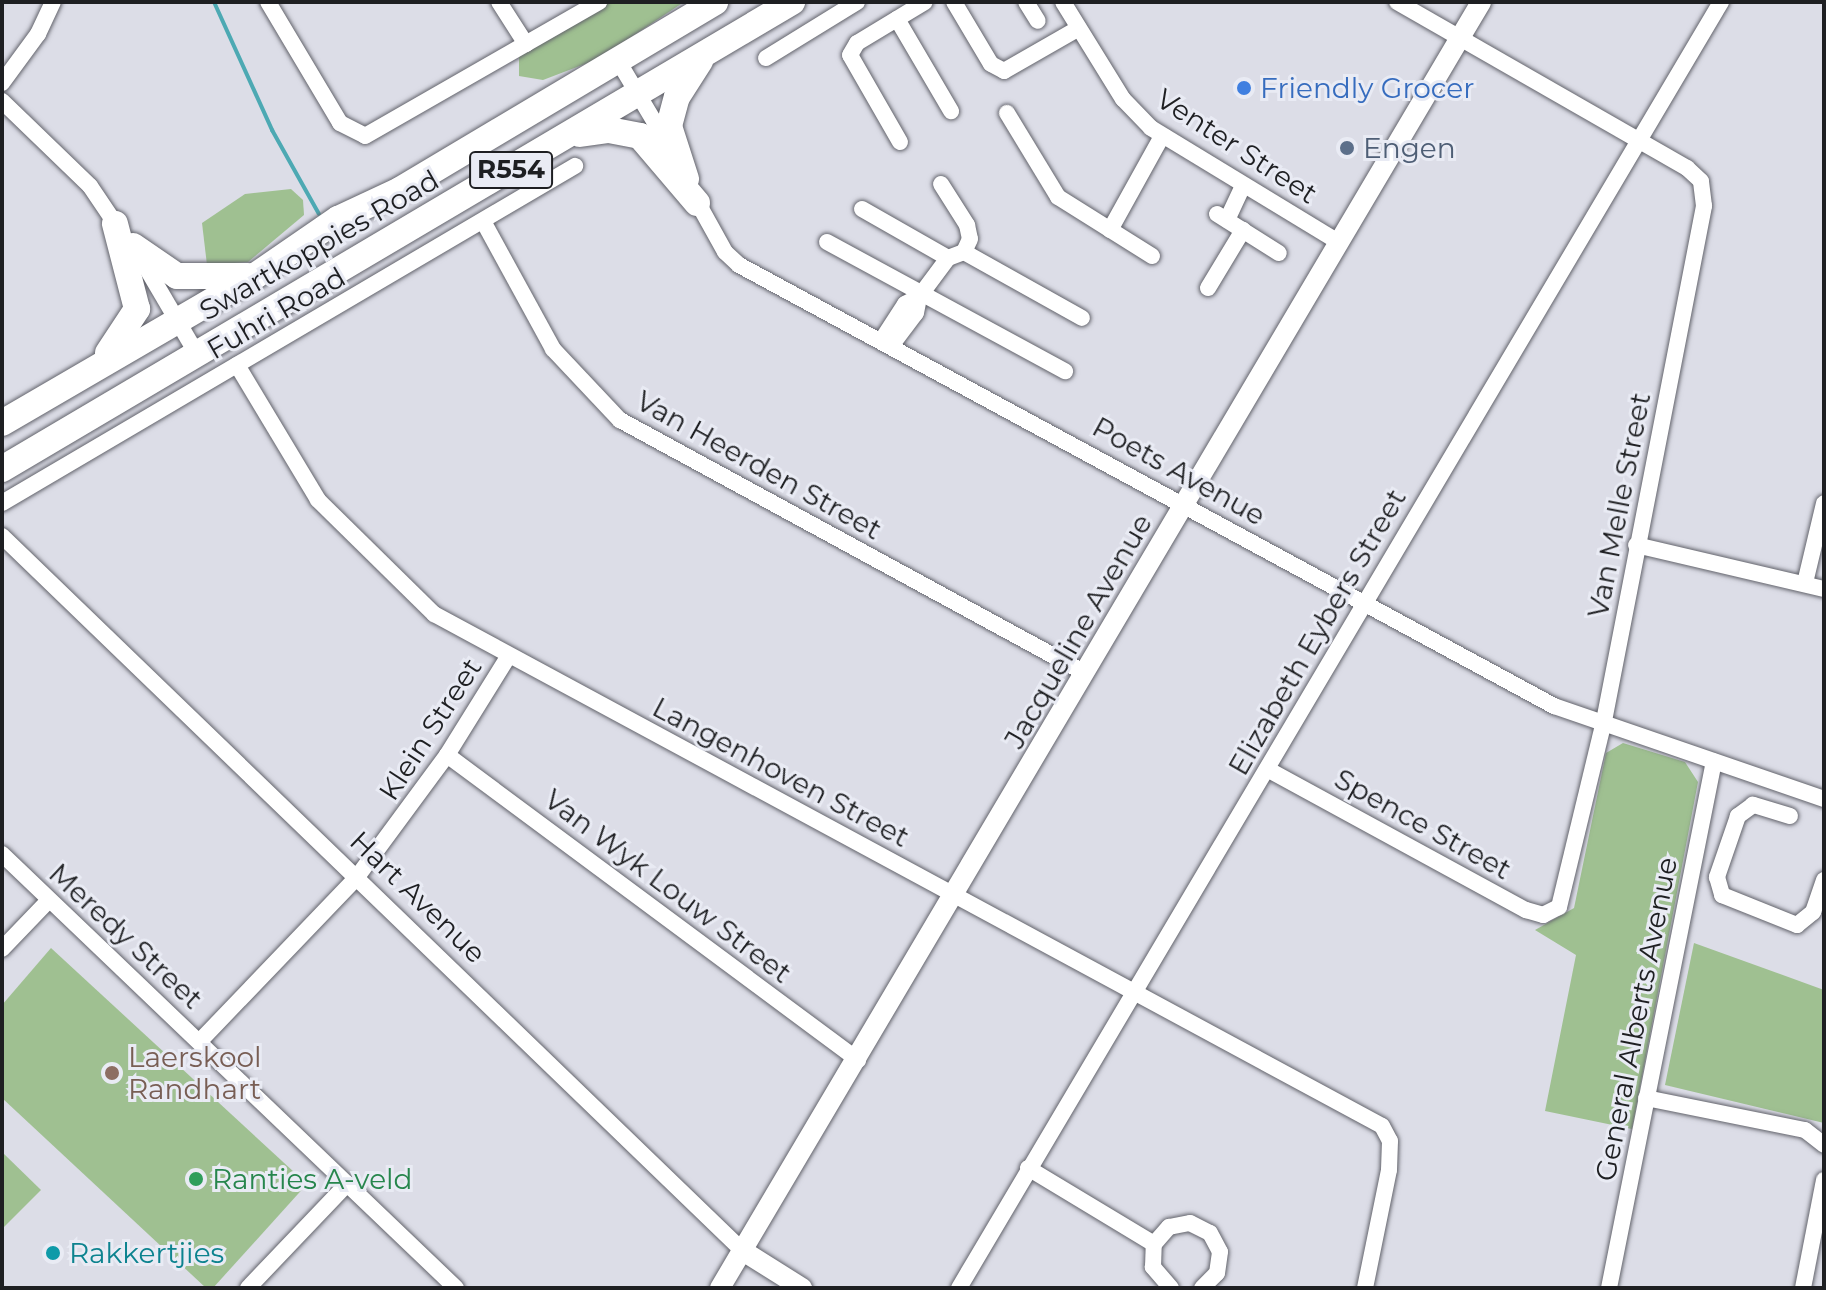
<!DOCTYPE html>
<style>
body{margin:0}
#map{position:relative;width:1826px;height:1290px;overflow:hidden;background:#dcdde7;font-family:Montserrat,sans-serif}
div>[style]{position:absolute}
.green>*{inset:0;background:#9fc091}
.stream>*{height:4px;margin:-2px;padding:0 2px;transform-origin:2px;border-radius:2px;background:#4da9b3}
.roads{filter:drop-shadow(0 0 2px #62636b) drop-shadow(0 0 2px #62636b)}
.minor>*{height:16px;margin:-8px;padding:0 8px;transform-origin:8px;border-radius:8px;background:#fff}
.tertiary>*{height:20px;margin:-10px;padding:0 10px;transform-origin:10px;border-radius:10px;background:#fff}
.primary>*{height:26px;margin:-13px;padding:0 13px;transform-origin:13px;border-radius:13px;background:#fff}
.dots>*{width:22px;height:22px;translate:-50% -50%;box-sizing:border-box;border:4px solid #e9ebf4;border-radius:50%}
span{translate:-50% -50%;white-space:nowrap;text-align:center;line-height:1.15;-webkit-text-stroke:6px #e9ebf4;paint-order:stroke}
.shield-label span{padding:2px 6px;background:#e9ebf4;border:2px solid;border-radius:6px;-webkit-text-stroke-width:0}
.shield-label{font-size:26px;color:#1e1f22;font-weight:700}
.shop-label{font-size:28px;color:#366cbe}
.left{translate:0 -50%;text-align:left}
.street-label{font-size:28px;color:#1e1f22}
.service-label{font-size:28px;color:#4e5e75}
.education-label{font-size:28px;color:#785e54}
.leisure-label{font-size:28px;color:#27864d}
.culture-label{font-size:28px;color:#0d838f}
.frame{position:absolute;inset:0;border:4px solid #1e1f22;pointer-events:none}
</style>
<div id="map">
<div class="green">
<div style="clip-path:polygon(606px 2px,684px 2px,598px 59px,543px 80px,519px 76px,519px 51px)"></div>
<div style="clip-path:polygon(291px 189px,303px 200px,304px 215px,248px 262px,207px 265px,202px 223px,245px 194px)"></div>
<div style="clip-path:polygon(1623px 743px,1685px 762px,1698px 782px,1632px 1129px,1545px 1111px,1576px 955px,1535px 930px,1574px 908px,1606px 753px)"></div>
<div style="clip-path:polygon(1694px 943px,1824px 990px,1824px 1123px,1665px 1085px)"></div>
<div style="clip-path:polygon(51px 948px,307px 1184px,213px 1288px,206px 1288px,2px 1098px,2px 1005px)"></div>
<div style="clip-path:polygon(2px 1152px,41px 1190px,2px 1229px)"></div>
</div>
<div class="stream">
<div style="left:214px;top:2px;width:141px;rotate:65.6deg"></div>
<div style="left:272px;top:130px;width:96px;rotate:60.8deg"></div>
</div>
<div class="roads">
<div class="minor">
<div style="left:268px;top:2px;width:141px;rotate:59.2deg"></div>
<div style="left:340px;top:123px;width:28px;rotate:27deg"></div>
<div style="left:365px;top:136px;width:270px;rotate:-29.8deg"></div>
<div style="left:499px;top:2px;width:50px;rotate:57.3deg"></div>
<div style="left:954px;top:2px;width:72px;rotate:59.2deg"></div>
<div style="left:991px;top:64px;width:15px;rotate:28deg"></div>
<div style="left:1004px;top:71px;width:86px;rotate:-29.8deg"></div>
<div style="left:1026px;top:2px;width:22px;rotate:58deg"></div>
<div style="left:1063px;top:2px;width:114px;rotate:58.3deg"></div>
<div style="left:1123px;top:99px;width:40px;rotate:46deg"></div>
<div style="left:1151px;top:128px;width:221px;rotate:31.3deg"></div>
<div style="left:897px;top:19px;width:107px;rotate:59.6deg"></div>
<div style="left:766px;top:58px;width:107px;rotate:-31.6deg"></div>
<div style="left:617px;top:59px;width:98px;rotate:59.2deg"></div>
<div style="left:2px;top:83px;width:61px;rotate:-53.7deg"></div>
<div style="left:38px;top:34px;width:35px;rotate:-65deg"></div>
<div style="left:2px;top:101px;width:122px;rotate:44deg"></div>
<div style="left:90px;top:186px;width:52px;rotate:56deg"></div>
<div style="left:1007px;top:113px;width:98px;rotate:58.7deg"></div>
<div style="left:1058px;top:197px;width:111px;rotate:32.1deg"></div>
<div style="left:900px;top:142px;width:100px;rotate:-119.9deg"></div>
<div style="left:850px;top:55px;width:14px;rotate:-60deg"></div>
<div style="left:857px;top:43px;width:79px;rotate:-31.1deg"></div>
<div style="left:941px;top:184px;width:49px;rotate:57.6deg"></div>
<div style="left:967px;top:225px;width:14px;rotate:78deg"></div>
<div style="left:970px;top:239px;width:14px;rotate:115deg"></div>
<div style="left:694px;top:196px;width:64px;rotate:61deg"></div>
<div style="left:725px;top:252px;width:19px;rotate:43deg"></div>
<div style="left:739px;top:265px;width:927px;rotate:28.42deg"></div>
<div style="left:1554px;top:706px;width:286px;rotate:19deg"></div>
<div style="left:862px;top:209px;width:99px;rotate:29.7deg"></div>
<div style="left:1217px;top:214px;width:73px;rotate:32.2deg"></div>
<div style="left:1227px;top:220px;width:38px;rotate:-65deg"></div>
<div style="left:483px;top:221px;width:146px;rotate:61.3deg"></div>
<div style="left:553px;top:349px;width:98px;rotate:46.7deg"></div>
<div style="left:620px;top:420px;width:529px;rotate:28.55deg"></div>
<div style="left:1110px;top:230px;width:107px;rotate:-61deg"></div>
<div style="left:827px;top:242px;width:271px;rotate:28.5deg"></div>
<div style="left:140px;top:257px;width:113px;rotate:59.6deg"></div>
<div style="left:1208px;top:288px;width:68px;rotate:-58.9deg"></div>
<div style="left:881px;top:341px;width:44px;rotate:-57deg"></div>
<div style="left:905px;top:304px;width:16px;rotate:-27deg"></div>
<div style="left:919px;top:297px;width:49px;rotate:-53.4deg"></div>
<div style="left:948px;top:258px;width:17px;rotate:-21deg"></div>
<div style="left:964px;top:252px;width:135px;rotate:29.2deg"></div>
<div style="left:891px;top:346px;width:41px;rotate:-52.9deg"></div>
<div style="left:916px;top:313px;width:16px;rotate:-79deg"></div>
<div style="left:237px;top:365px;width:157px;rotate:59deg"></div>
<div style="left:318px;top:500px;width:163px;rotate:44.5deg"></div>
<div style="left:434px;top:614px;width:1077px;rotate:28.37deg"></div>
<div style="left:1382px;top:1126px;width:17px;rotate:62deg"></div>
<div style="left:1390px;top:1141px;width:29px;rotate:92deg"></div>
<div style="left:1389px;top:1170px;width:120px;rotate:101.5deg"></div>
<div style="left:2px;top:503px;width:665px;rotate:-30.46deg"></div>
<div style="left:2px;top:536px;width:1030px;rotate:43.98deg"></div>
<div style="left:1636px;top:545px;width:193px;rotate:13.2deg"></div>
<div style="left:1805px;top:583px;width:82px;rotate:-76.6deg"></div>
<div style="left:447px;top:755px;width:512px;rotate:36.58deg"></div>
<div style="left:1267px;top:769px;width:295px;rotate:28.6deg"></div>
<div style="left:1526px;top:910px;width:18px;rotate:16deg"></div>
<div style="left:1543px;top:915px;width:18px;rotate:-27deg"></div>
<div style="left:1559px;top:907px;width:191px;rotate:-76.4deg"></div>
<div style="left:1604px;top:721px;width:525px;rotate:-79.01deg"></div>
<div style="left:1704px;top:206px;width:25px;rotate:-97deg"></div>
<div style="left:1701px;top:181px;width:19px;rotate:-137deg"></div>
<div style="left:1687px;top:168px;width:334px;rotate:-150.2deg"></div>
<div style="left:1790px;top:816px;width:39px;rotate:-163deg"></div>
<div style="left:1753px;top:805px;width:19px;rotate:144deg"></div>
<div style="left:1738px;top:816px;width:65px;rotate:109deg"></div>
<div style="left:1717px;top:877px;width:19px;rotate:74deg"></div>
<div style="left:1722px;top:895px;width:81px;rotate:21.8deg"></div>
<div style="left:1797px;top:925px;width:21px;rotate:-39deg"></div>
<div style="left:1813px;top:912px;width:34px;rotate:-71deg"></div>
<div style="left:2px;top:854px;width:628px;rotate:43.71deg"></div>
<div style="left:2px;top:949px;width:68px;rotate:-46.2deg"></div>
<div style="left:200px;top:1041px;width:227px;rotate:-46.2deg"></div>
<div style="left:357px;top:877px;width:152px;rotate:-53.6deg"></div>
<div style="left:447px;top:755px;width:115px;rotate:-58.1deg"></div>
<div style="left:1646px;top:1098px;width:162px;rotate:11.4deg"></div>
<div style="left:1805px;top:1130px;width:24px;rotate:38deg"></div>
<div style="left:1028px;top:1168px;width:147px;rotate:31.1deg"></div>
<div style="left:248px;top:1288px;width:144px;rotate:-46.4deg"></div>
<div style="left:959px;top:1288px;width:1495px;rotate:-59.35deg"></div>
<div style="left:1171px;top:1288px;width:28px;rotate:-131deg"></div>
<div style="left:1153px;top:1267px;width:23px;rotate:-88deg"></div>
<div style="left:1154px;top:1244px;width:23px;rotate:-49deg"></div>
<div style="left:1169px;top:1227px;width:21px;rotate:-11deg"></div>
<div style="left:1190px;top:1223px;width:22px;rotate:27deg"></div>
<div style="left:1210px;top:1233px;width:21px;rotate:62deg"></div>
<div style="left:1220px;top:1252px;width:21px;rotate:98deg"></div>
<div style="left:1217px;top:1273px;width:21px;rotate:135deg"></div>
<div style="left:1609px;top:1288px;width:537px;rotate:-78.73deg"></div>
<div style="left:1803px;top:1288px;width:110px;rotate:-79deg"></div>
</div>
<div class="tertiary">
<div style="left:743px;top:1251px;width:70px;rotate:32.1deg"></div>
<div style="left:720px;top:1288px;width:1494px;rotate:-59.38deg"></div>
</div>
<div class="primary">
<div style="left:580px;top:134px;width:29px;rotate:-8deg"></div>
<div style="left:609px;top:130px;width:32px;rotate:11deg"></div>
<div style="left:640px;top:136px;width:88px;rotate:49.6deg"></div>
<div style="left:686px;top:179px;width:56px;rotate:-107.8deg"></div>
<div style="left:669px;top:126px;width:30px;rotate:-75deg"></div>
<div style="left:677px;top:97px;width:43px;rotate:-57.4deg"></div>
<div style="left:133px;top:246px;width:53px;rotate:34.3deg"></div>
<div style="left:177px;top:276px;width:71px"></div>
<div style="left:108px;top:353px;width:53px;rotate:-56.6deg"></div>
<div style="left:137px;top:309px;width:88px;rotate:-104.5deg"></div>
<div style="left:2px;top:423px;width:293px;rotate:-30.2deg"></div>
<div style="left:255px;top:276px;width:101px;rotate:-34.5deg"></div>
<div style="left:338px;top:219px;width:68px;rotate:-25.1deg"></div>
<div style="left:400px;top:190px;width:367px;rotate:-30.8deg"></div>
<div style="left:2px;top:469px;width:918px;rotate:-30.59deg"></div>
</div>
</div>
<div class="dots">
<div style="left:1244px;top:88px;background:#3f7fe0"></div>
<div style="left:1347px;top:148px;background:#5c6f8a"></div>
<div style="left:112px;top:1073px;background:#8d6e63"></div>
<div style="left:196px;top:1179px;background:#2e9e5b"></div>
<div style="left:53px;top:1253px;background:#0f9aa8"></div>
</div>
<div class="shield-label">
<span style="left:511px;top:170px">R554</span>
</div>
<div class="shop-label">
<span class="left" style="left:1260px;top:88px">Friendly Grocer</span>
</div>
<div class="street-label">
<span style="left:1237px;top:146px;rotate:33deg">Venter Street</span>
<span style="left:319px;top:245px;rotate:-30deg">Swartkoppies Road</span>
<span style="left:276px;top:313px;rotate:-30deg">Fuhri Road</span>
<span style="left:759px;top:465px;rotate:29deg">Van Heerden Street</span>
<span style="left:1179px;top:471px;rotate:29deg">Poets Avenue</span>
<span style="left:1619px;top:505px;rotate:-79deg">Van Melle Street</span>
<span style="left:1078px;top:631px;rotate:-60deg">Jacqueline Avenue</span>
<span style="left:1317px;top:632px;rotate:-60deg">Elizabeth Eybers Street</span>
<span style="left:430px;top:729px;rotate:-57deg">Klein Street</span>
<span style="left:781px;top:772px;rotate:28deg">Langenhoven Street</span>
<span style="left:1423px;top:824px;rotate:29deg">Spence Street</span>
<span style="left:668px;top:886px;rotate:37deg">Van Wyk Louw Street</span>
<span style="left:418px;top:897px;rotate:44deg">Hart Avenue</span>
<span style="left:126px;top:936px;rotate:43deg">Meredy Street</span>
<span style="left:1636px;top:1019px;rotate:-79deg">General Alberts Avenue</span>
</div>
<div class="service-label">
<span class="left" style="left:1363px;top:148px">Engen</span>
</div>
<div class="education-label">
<span class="left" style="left:128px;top:1073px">Laerskool<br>Randhart</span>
</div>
<div class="leisure-label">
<span class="left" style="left:212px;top:1179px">Ranties A-veld</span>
</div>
<div class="culture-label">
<span class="left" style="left:69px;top:1253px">Rakkertjies</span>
</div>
<div class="frame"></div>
</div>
